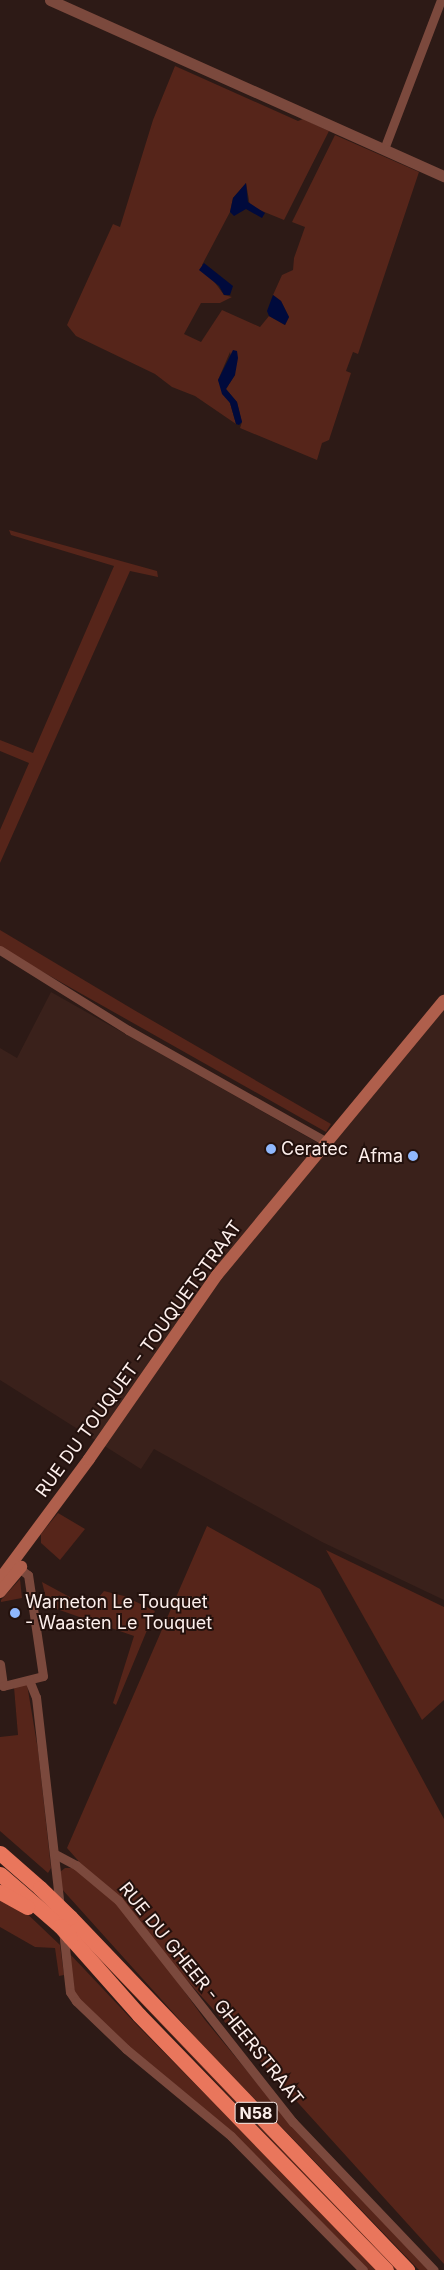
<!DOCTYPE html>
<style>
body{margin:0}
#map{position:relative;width:444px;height:2270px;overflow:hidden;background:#2d1a16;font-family:Inter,sans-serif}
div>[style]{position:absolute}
.built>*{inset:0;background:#3a211b}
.green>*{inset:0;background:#56251a}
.water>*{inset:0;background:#000a3c}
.minor>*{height:9px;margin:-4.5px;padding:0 4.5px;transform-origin:4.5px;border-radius:4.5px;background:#7b493d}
.tertiary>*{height:11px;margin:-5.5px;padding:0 5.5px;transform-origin:5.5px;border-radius:5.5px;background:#7b493d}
.secondary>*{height:12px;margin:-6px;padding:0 6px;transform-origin:6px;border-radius:6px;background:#af5f4c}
.trunk>*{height:15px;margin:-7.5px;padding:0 7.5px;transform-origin:7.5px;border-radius:7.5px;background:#e9765c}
.trunk-bridge>*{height:15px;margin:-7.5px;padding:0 7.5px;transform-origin:7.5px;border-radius:7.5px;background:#e9765c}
.dots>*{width:14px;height:14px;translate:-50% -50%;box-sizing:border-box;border:2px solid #23110d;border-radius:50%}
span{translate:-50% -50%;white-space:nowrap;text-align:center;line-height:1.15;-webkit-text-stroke:4px #23110d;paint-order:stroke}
.shield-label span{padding:1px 4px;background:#23110d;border:1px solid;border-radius:4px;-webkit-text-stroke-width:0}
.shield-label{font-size:16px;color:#fdefec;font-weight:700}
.poi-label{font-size:18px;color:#fdefec}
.left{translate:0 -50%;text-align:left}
.right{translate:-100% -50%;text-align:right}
.street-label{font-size:18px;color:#fdefec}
</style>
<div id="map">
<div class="built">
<div style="clip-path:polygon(51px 992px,327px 1148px,444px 1007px,444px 1600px,322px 1542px,154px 1449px,141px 1469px,0 1380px,0 1048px,17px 1058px)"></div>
</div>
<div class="green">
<div style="clip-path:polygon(175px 66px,298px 121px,303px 119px,329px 131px,284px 220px,250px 206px,246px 183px,233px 198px,230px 212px,202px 265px,224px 295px,232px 297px,220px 303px,201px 303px,184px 334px,201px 342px,222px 310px,260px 327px,269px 316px,285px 325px,289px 317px,281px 301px,273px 295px,282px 275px,293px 270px,294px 258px,305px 227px,292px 222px,335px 135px,419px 172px,358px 354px,353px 352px,346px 371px,351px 373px,329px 440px,322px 443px,317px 460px,240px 428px,242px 422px,237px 402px,226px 389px,235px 375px,230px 352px,218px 380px,230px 403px,236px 424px,195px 396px,172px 387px,155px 374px,76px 336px,67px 325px,113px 224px,120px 227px,153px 120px)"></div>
<div style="clip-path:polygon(9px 530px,157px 571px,158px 577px,130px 571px,0 863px,0 830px,29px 763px,0 751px,0 740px,33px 753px,114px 566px,11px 535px)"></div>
<div style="clip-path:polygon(0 930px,134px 1010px,331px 1124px,326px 1132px,34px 967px,0 947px)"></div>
<div style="clip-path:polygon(58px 1513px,85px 1529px,60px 1560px,41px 1543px,41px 1534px)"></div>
<div style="clip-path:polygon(207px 1526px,320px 1589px,444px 1819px,444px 2264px,135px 1923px,205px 2020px,305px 2141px,429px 2270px,419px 2270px,196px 2038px,60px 1887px,60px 1872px,65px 1868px,73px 1868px,106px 1892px,67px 1848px)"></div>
<div style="clip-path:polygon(326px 1550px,444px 1607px,444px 1700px,422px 1720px)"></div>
<div style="clip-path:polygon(20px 1579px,22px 1598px,1px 1602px,1px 1600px)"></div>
<div style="clip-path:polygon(42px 1582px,90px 1608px,104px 1591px,124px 1596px,155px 1611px,116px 1705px,113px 1703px,134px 1636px,48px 1606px)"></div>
<div style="clip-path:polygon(27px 1684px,38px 1750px,51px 1868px,48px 1873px,0 1831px,0 1737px,18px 1735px,14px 1687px)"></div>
<div style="clip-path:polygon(0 1897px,19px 1906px,60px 1945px,64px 1975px,59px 1976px,55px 1948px,35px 1947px,0 1927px)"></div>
<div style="clip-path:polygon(67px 1925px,402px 2270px,394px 2270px)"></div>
<div style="clip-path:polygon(69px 1953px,137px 2025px,378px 2270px,366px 2270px,273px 2172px,217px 2120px,132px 2050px,75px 1995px)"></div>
</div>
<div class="water">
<div style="clip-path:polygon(246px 183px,248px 202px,265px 213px,262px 218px,246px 209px,234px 216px,230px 212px,233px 198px)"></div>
<div style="clip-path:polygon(204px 263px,233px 286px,230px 295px,224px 295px,219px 286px,199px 270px)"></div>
<div style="clip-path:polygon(273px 295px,281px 301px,289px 317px,285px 325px,269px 316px,267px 311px)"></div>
<div style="clip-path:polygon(233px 350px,237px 351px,238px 358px,235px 375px,226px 389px,237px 402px,242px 422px,239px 425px,236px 424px,230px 403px,222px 394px,218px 380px)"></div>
</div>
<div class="minor">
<div style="left:384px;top:149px;width:160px;rotate:-69.1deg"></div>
<div style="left:0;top:950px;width:151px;rotate:32deg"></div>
<div style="left:128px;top:1030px;width:228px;rotate:29.4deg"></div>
<div style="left:0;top:1664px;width:22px;rotate:82deg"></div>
<div style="left:3px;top:1686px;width:41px;rotate:-14deg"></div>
<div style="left:43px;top:1676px;width:102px;rotate:-98.4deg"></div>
<div style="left:28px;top:1575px;width:15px;rotate:-143deg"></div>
<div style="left:29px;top:1680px;width:18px;rotate:68deg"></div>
<div style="left:36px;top:1697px;width:211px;rotate:83.5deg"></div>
<div style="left:55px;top:1854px;width:24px;rotate:28deg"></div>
<div style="left:76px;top:1865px;width:55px;rotate:39.8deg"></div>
<div style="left:118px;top:1900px;width:283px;rotate:51.8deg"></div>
<div style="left:293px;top:2122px;width:204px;rotate:46.4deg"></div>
<div style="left:63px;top:1930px;width:62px;rotate:83.6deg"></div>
<div style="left:70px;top:1992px;width:11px;rotate:56deg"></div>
<div style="left:76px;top:2001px;width:69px;rotate:43.8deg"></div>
<div style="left:126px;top:2049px;width:136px;rotate:39.6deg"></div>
<div style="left:231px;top:2136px;width:188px;rotate:45.4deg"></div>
</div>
<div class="tertiary">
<div style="left:50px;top:0;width:432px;rotate:24.1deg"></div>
</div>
<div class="secondary">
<div style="left:0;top:1579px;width:149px;rotate:-53.4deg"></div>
<div style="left:89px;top:1459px;width:224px;rotate:-55.2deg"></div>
<div style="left:217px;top:1275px;width:356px;rotate:-50.4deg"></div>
<div style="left:0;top:1592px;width:33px;rotate:-50deg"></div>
</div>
<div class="trunk">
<div style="left:0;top:1853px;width:53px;rotate:41.2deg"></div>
<div style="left:0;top:1874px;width:79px;rotate:40.9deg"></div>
<div style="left:0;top:1892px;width:31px;rotate:29deg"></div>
<div style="left:70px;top:1917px;width:488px;rotate:46.3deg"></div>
<div style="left:70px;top:1937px;width:104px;rotate:48.5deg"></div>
<div style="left:139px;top:2015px;width:355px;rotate:45.9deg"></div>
</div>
<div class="trunk-bridge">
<div style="left:40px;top:1888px;width:42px;rotate:44deg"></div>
<div style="left:60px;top:1926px;width:15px;rotate:48deg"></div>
</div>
<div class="dots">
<div style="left:271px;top:1149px;background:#90b8fd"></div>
<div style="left:413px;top:1156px;background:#90b8fd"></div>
<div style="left:15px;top:1613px;background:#90b8fd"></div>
</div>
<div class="shield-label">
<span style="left:256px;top:2113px">N58</span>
</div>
<div class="poi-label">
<span class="left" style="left:281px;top:1149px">Ceratec</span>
<span class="right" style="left:403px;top:1156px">Afma</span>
<span class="left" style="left:25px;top:1613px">Warneton Le Touquet<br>- Waasten Le Touquet</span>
</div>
<div class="street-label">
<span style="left:139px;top:1359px;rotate:-54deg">RUE DU TOUQUET - TOUQUETSTRAAT</span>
<span style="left:211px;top:1994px;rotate:51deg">RUE DU GHEER - GHEERSTRAAT</span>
</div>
</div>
